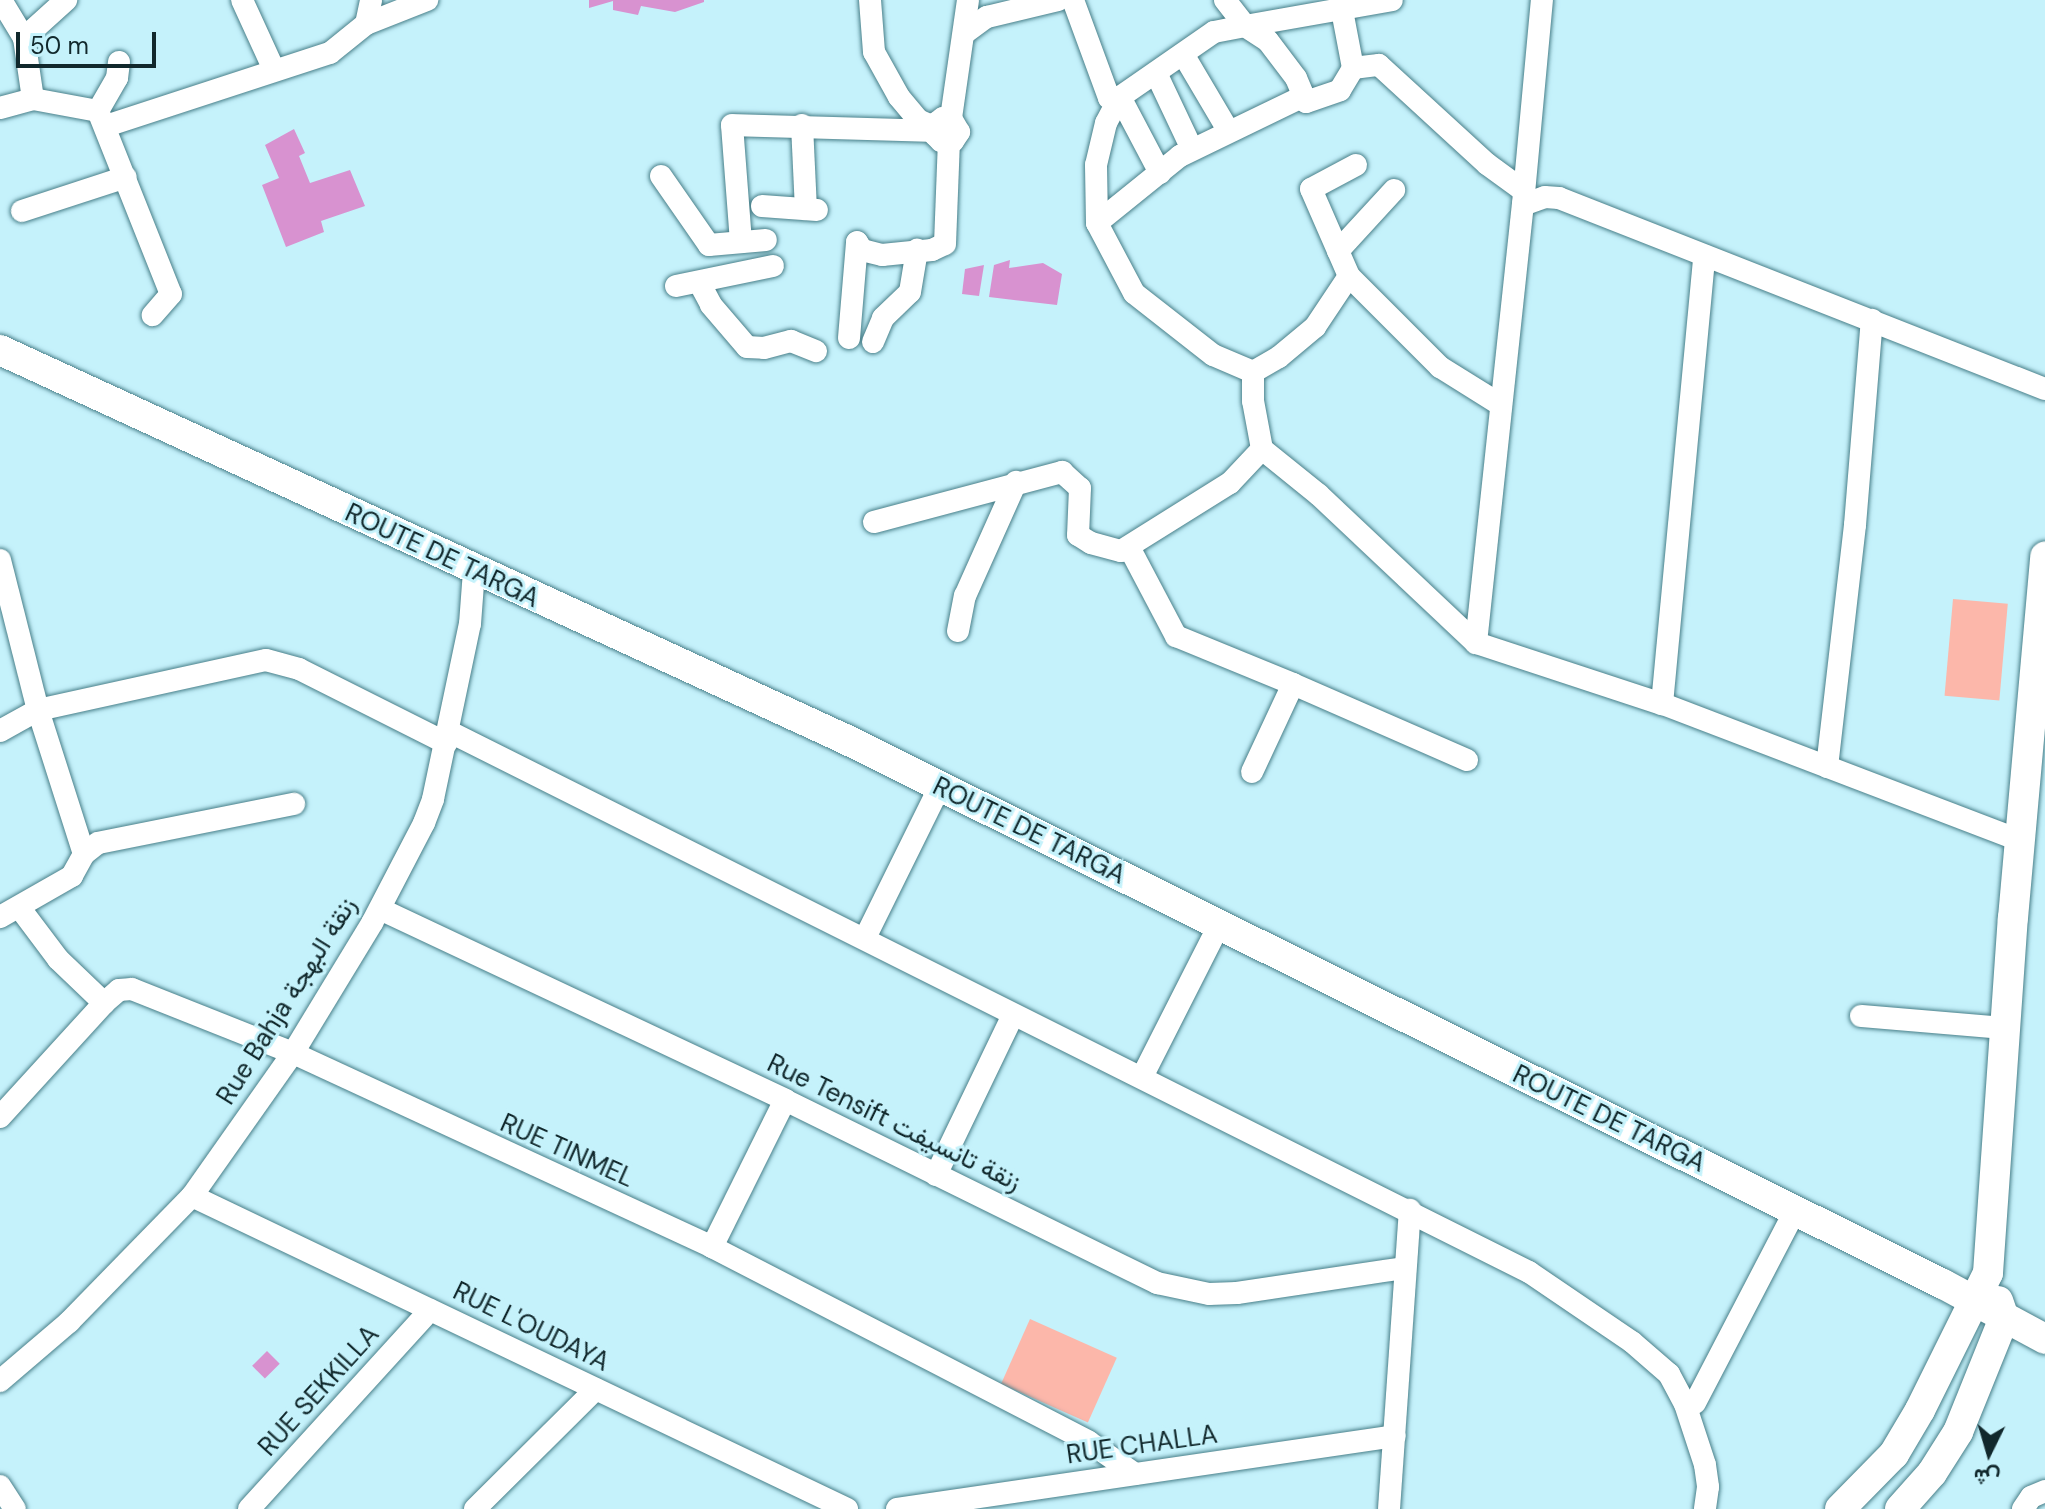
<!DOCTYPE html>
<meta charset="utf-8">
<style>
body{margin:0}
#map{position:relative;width:2045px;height:1509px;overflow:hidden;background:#c5f2fb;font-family:"DM Sans",Vazirmatn,sans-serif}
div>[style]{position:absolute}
.green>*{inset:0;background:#fcb7aa;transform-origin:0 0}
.water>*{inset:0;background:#d892d0;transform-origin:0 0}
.roads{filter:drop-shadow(0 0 2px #487f89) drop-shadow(0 0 2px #487f89)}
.street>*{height:22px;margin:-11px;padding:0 11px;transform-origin:11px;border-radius:11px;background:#fff}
.secondary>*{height:30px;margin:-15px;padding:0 15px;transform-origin:15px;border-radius:15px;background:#fff}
span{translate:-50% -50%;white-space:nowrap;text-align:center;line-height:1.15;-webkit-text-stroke:6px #c5f2fb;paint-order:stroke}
.street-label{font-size:26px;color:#11282c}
.north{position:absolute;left:1949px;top:1413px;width:80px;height:80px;-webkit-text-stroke:6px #c5f2fb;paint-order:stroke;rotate:185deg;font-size:22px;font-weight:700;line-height:32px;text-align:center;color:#11282c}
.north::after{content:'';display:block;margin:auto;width:28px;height:36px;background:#11282c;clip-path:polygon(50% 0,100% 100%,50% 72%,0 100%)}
.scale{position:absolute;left:16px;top:32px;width:140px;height:36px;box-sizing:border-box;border:4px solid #11282c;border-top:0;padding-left:10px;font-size:24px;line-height:28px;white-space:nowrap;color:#11282c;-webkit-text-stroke:6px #c5f2fb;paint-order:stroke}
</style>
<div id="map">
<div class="green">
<div style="left:1953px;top:599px;width:55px;height:97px;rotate:5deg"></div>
<div style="left:1030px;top:1319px;width:95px;height:71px;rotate:24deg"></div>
</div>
<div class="water">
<div style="clip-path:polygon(589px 0,704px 0,704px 2px,675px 12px,641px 6px,638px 15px,613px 10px,613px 1px,589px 8px)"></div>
<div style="clip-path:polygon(294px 129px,305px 153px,299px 156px,310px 183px,350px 170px,365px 206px,321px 221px,324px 232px,286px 247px,262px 185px,279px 178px,265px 145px)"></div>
<div style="clip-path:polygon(1010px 260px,1009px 268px,1043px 263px,1062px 274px,1057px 305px,989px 297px,994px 265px)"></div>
<div style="clip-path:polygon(984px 265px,979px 296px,962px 294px,965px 269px)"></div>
<div style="left:267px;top:1351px;width:18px;height:21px;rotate:45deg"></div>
</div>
<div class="roads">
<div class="street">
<div style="left:1px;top:0;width:44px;rotate:58.8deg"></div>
<div style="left:242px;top:0;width:77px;rotate:65.4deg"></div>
<div style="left:870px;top:0;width:52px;rotate:85.6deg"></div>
<div style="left:874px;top:52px;width:51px;rotate:60.9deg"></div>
<div style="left:899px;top:97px;width:30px;rotate:50deg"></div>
<div style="left:918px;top:120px;width:17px;rotate:24deg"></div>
<div style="left:1073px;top:0;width:104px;rotate:69.8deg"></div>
<div style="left:1109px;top:98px;width:11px;rotate:-5deg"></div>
<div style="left:1120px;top:97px;width:86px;rotate:62.2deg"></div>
<div style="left:1225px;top:0;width:33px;rotate:52deg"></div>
<div style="left:1245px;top:26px;width:149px;rotate:-10deg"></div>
<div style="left:366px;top:24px;width:25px;rotate:-78deg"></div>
<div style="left:966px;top:32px;width:26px;rotate:-36deg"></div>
<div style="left:987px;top:17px;width:73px;rotate:-13.5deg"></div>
<div style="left:1183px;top:54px;width:88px;rotate:59.4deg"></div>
<div style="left:119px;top:62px;width:16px;rotate:97deg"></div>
<div style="left:117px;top:78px;width:38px;rotate:120deg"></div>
<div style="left:98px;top:111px;width:197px;rotate:68.3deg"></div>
<div style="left:171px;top:294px;width:28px;rotate:131deg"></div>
<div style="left:1353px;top:68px;width:26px;rotate:-7deg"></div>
<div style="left:1379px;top:65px;width:147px;rotate:42.5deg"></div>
<div style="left:1487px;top:164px;width:46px;rotate:36.1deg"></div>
<div style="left:1156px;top:73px;width:84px;rotate:64.7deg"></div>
<div style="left:33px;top:99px;width:62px;rotate:-98.4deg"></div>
<div style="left:24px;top:38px;width:57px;rotate:-42.1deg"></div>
<div style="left:0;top:108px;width:34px;rotate:-15deg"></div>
<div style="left:33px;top:99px;width:66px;rotate:10.5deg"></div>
<div style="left:951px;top:118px;width:8px;rotate:180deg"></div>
<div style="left:943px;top:118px;width:9px;rotate:144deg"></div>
<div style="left:936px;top:123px;width:12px;rotate:95deg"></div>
<div style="left:935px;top:135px;width:8px;rotate:45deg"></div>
<div style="left:941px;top:141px;width:12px"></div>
<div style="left:953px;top:141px;width:11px;rotate:-56deg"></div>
<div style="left:959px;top:132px;width:16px;rotate:-120deg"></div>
<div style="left:951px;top:118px;width:119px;rotate:-81.8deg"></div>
<div style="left:802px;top:125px;width:84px;rotate:87.3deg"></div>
<div style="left:106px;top:126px;width:236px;rotate:-18.1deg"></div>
<div style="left:330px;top:53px;width:46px;rotate:-38.9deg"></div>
<div style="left:366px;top:24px;width:66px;rotate:-21.5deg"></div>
<div style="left:661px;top:176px;width:84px;rotate:55.2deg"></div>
<div style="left:709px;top:245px;width:57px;rotate:-5deg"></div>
<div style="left:1523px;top:204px;width:205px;rotate:-84.7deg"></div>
<div style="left:762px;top:206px;width:55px;rotate:4.2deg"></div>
<div style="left:22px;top:211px;width:109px;rotate:-18.1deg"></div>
<div style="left:1097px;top:223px;width:107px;rotate:-38.9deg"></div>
<div style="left:1180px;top:156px;width:138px;rotate:-25.8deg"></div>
<div style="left:741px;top:242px;width:117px;rotate:-94.4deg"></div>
<div style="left:732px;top:125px;width:202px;rotate:1.7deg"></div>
<div style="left:857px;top:242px;width:9px;rotate:58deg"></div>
<div style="left:862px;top:250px;width:21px;rotate:14deg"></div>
<div style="left:882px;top:255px;width:50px;rotate:-5.7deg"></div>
<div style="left:932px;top:250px;width:14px;rotate:-25deg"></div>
<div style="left:945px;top:244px;width:102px;rotate:-87.8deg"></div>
<div style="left:1338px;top:251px;width:83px;rotate:-47.4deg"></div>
<div style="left:1349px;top:276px;width:129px;rotate:45deg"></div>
<div style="left:1440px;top:367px;width:72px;rotate:31.9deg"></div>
<div style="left:699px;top:282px;width:26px;rotate:62deg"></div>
<div style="left:711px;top:305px;width:55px;rotate:49.4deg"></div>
<div style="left:747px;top:347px;width:17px;rotate:3deg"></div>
<div style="left:764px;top:348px;width:28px;rotate:-15deg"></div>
<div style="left:791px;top:341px;width:27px;rotate:22deg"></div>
<div style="left:676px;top:286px;width:99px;rotate:-11.7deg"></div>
<div style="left:849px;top:338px;width:96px;rotate:-85.2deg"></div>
<div style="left:873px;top:342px;width:26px;rotate:-67deg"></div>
<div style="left:883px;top:318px;width:37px;rotate:-44deg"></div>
<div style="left:910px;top:292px;width:43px;rotate:-80.5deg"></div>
<div style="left:1253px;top:372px;width:30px;rotate:-30deg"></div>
<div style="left:1279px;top:357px;width:47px;rotate:-39.8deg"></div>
<div style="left:1315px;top:327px;width:61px;rotate:-56.3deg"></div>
<div style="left:1349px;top:276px;width:95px;rotate:-113.6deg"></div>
<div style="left:1311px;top:189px;width:51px;rotate:-28.1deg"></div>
<div style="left:1262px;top:449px;width:73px;rotate:38.9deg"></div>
<div style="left:1319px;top:495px;width:216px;rotate:43.3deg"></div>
<div style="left:874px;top:522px;width:195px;rotate:-14.9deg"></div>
<div style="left:1062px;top:472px;width:24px;rotate:42deg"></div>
<div style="left:1080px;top:488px;width:47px;rotate:92.4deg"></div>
<div style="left:1078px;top:535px;width:15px;rotate:32deg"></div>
<div style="left:1091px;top:543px;width:31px;rotate:15deg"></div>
<div style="left:1121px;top:551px;width:128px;rotate:-32deg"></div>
<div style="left:1230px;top:483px;width:47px;rotate:-46.7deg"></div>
<div style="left:1262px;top:449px;width:49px;rotate:-100.6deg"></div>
<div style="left:1253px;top:401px;width:29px;rotate:-90deg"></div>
<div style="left:1253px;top:372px;width:43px;rotate:-157deg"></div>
<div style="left:1213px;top:355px;width:100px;rotate:-141.9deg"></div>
<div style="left:1134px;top:293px;width:79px;rotate:-117.9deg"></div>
<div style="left:1097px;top:223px;width:58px;rotate:-91deg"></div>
<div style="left:1096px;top:165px;width:43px;rotate:-76.6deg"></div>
<div style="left:1106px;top:123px;width:30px;rotate:-62deg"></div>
<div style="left:1120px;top:97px;width:114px;rotate:-34.7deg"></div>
<div style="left:1214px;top:32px;width:32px;rotate:-11deg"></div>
<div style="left:1245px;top:26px;width:27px;rotate:33deg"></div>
<div style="left:1268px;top:41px;width:46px;rotate:52.9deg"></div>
<div style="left:1296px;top:78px;width:26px;rotate:67deg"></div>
<div style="left:1306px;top:102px;width:36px;rotate:-19deg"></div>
<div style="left:1340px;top:90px;width:26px;rotate:-59deg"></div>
<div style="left:1353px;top:68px;width:69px;rotate:-100.8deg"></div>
<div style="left:1129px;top:547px;width:101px;rotate:62.2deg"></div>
<div style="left:1176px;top:636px;width:126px;rotate:22.3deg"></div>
<div style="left:0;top:560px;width:155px;rotate:75.8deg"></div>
<div style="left:38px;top:710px;width:151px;rotate:72.3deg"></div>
<div style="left:84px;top:854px;width:25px;rotate:119deg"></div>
<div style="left:72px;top:876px;width:83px;rotate:150.3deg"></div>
<div style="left:958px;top:631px;width:36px;rotate:-79deg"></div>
<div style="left:965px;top:596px;width:125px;rotate:-65.9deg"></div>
<div style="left:1662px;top:704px;width:450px;rotate:-84.6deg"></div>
<div style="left:0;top:731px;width:43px;rotate:-28.9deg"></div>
<div style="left:38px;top:710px;width:233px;rotate:-12.4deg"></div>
<div style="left:266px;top:660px;width:34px;rotate:15deg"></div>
<div style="left:299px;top:669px;width:165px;rotate:26.7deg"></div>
<div style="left:448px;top:731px;width:1209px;rotate:26.59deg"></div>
<div style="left:1529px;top:1272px;width:125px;rotate:34.2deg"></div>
<div style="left:1632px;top:1342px;width:49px;rotate:40.9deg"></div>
<div style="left:1669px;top:1374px;width:34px;rotate:62deg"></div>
<div style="left:1685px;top:1404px;width:64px;rotate:71.8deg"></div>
<div style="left:1705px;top:1465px;width:22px;rotate:82deg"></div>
<div style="left:1708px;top:1487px;width:22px;rotate:98deg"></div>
<div style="left:1827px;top:767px;width:244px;rotate:-83.4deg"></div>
<div style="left:1855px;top:525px;width:206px;rotate:-85.3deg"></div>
<div style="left:1252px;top:772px;width:97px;rotate:-65deg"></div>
<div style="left:1293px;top:684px;width:190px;rotate:23.6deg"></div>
<div style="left:2019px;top:840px;width:382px;rotate:-159.1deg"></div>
<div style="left:1662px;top:704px;width:196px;rotate:-161.8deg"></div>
<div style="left:1476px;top:643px;width:441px;rotate:-83.9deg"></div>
<div style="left:1523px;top:205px;width:23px;rotate:-20deg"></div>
<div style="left:1545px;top:197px;width:14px;rotate:4deg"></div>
<div style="left:1559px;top:198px;width:522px;rotate:21.46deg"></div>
<div style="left:84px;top:854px;width:18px;rotate:-38deg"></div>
<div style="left:98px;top:843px;width:200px;rotate:-11.3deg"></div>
<div style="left:19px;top:907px;width:65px;rotate:53.1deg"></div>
<div style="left:58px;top:959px;width:64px;rotate:43.7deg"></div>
<div style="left:380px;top:909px;width:448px;rotate:25.2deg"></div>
<div style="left:785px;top:1100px;width:415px;rotate:26.2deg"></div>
<div style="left:1157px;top:1283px;width:53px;rotate:11.9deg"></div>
<div style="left:1209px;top:1294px;width:28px;rotate:-2deg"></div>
<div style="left:1237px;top:1293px;width:169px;rotate:-8.5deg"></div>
<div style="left:865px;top:938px;width:169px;rotate:-63.7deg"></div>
<div style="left:1861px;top:1016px;width:144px;rotate:4.8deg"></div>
<div style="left:1142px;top:1077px;width:170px;rotate:-63.1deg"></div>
<div style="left:0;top:1117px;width:154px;rotate:-47.6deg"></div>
<div style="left:104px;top:1003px;width:20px;rotate:-41deg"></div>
<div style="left:119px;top:990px;width:13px;rotate:-4deg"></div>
<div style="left:132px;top:989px;width:173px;rotate:21.7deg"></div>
<div style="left:293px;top:1053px;width:462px;rotate:24.8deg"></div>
<div style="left:712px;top:1247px;width:424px;rotate:27.3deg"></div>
<div style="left:1089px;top:1442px;width:56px;rotate:34.8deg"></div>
<div style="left:936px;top:1175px;width:178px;rotate:-64.3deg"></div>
<div style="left:192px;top:1196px;width:726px;rotate:25.54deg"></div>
<div style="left:712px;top:1247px;width:164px;rotate:-63.6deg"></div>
<div style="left:0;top:1381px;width:91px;rotate:-40.5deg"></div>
<div style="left:69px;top:1322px;width:176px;rotate:-45.7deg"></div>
<div style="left:192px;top:1196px;width:175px;rotate:-54.8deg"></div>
<div style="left:293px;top:1053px;width:152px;rotate:-58.7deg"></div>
<div style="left:372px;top:923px;width:113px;rotate:-62.5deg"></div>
<div style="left:424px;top:823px;width:26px;rotate:-69deg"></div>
<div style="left:433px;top:799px;width:179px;rotate:-78.1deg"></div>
<div style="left:470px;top:624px;width:53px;rotate:-85.7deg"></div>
<div style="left:1695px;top:1403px;width:216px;rotate:-62.5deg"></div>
<div style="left:0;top:1486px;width:27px;rotate:57deg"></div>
<div style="left:249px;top:1509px;width:269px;rotate:-47.7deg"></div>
<div style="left:475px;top:1509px;width:170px;rotate:-44.8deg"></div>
<div style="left:897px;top:1509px;width:503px;rotate:-8.34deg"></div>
<div style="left:1389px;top:1509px;width:300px;rotate:-86deg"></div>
<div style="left:2023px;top:1509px;width:14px;rotate:-56deg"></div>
<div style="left:2031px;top:1497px;width:15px;rotate:-23deg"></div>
</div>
<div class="secondary">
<div style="left:0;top:350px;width:930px;rotate:24.72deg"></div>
<div style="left:845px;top:739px;width:1226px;rotate:26.4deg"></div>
<div style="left:1943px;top:1284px;width:116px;rotate:28.3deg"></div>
<div style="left:1840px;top:1509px;width:77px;rotate:-45.5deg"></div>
<div style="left:1894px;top:1454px;width:51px;rotate:-59.4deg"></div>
<div style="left:1920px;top:1410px;width:153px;rotate:-63.6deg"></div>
<div style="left:1988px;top:1273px;width:356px;rotate:-86deg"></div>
<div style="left:2013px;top:918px;width:363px;rotate:-84.9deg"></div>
<div style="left:1900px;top:1509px;width:48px;rotate:-48.4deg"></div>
<div style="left:1932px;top:1473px;width:49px;rotate:-57.6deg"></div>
<div style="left:1958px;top:1432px;width:123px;rotate:-68deg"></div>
<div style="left:2004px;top:1318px;width:18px;rotate:-109deg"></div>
</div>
</div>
<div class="street-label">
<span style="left:442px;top:556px;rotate:25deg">ROUTE DE TARGA</span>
<span style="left:1029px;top:831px;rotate:26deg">ROUTE DE TARGA</span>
<span style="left:287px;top:1001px;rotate:-58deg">Rue Bahja زنقة البهجة</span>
<span style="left:1609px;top:1119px;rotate:26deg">ROUTE DE TARGA</span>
<span style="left:894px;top:1123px;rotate:26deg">Rue Tensift زنقة تانسيفت</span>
<span style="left:567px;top:1151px;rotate:24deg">RUE TINMEL</span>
<span style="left:531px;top:1327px;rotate:26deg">RUE L'OUDAYA</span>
<span style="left:319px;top:1391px;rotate:-48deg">RUE SEKKILLA</span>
<span style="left:1142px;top:1445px;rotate:-8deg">RUE CHALLA</span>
</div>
<div class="north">ش</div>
<div class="scale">50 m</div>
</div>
